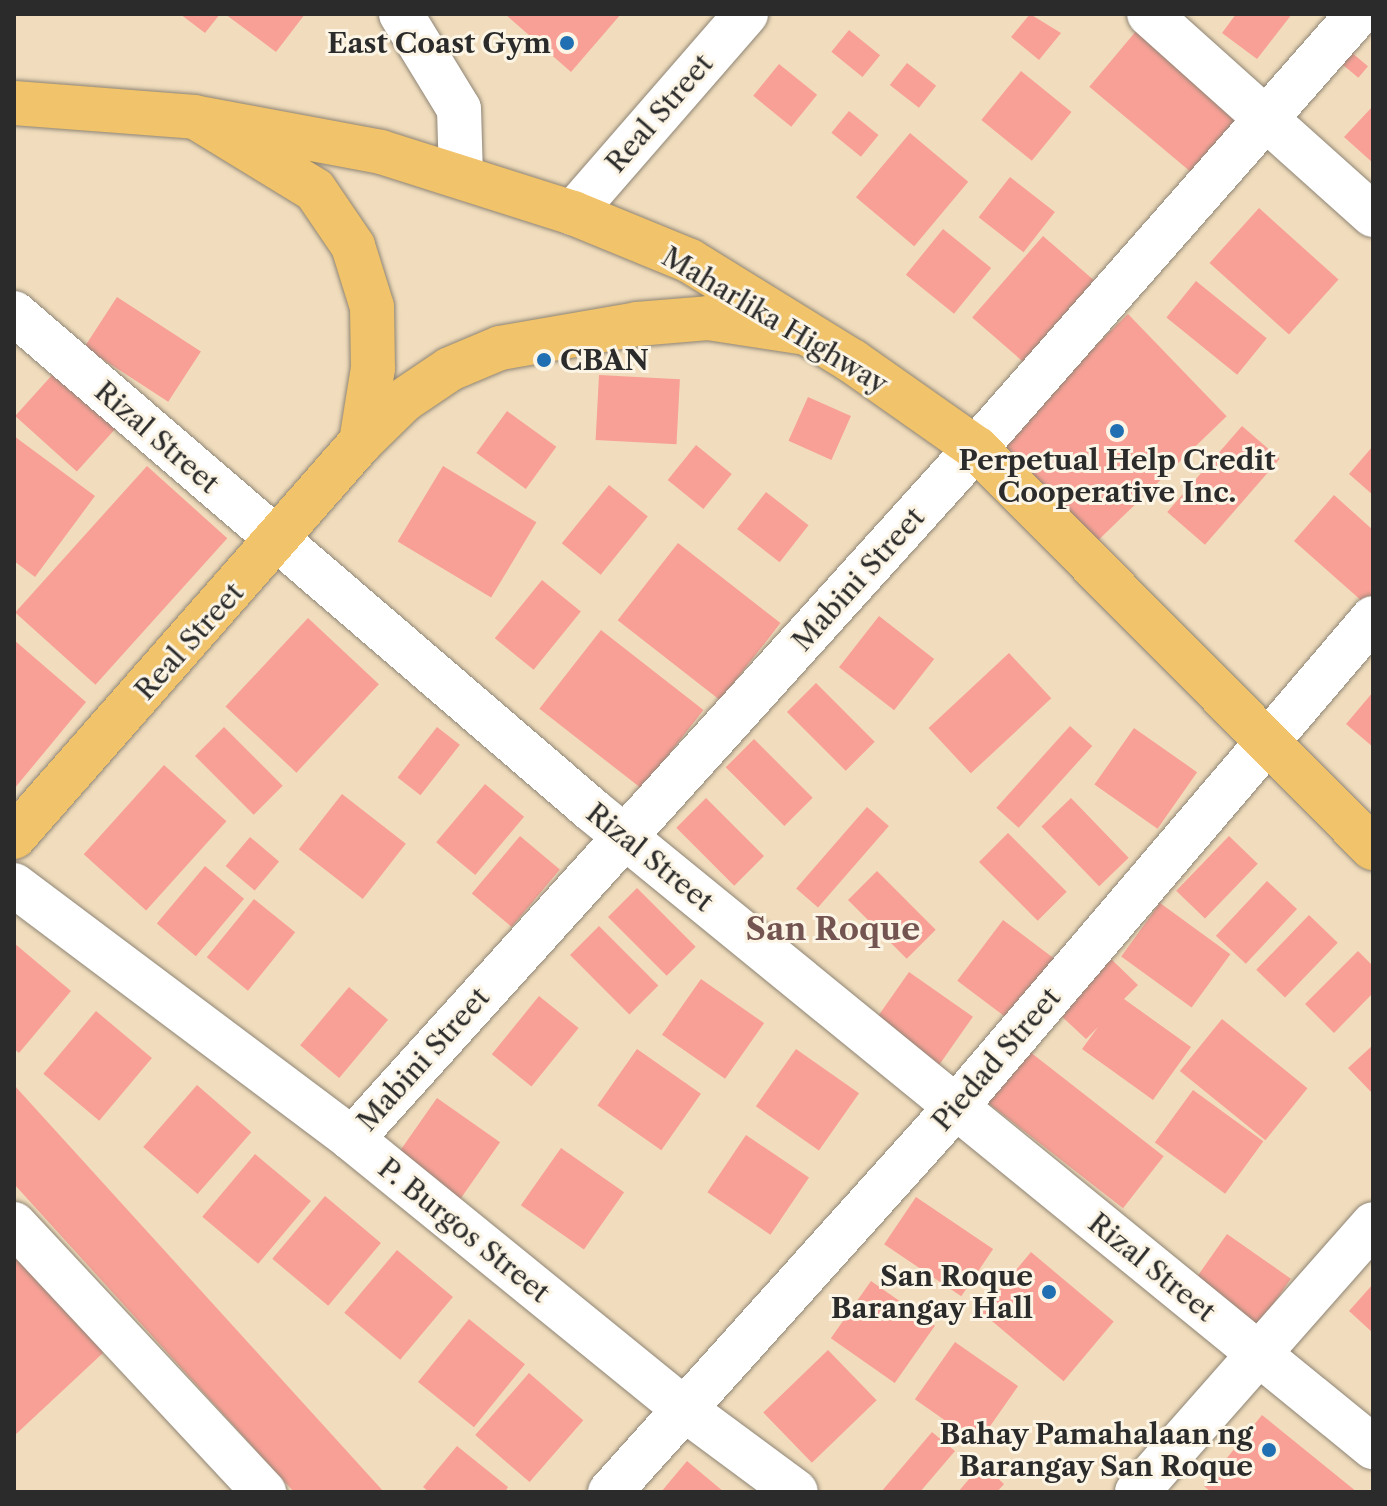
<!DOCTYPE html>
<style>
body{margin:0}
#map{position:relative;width:1387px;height:1506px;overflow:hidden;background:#f1ddbd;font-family:"Libre Caslon Text",serif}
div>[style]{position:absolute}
.building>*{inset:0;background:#f8a096;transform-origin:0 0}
.roads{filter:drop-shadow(0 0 2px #8e8474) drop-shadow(0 0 2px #8e8474)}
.minor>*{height:44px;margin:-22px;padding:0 22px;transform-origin:22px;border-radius:22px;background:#fff}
.major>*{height:44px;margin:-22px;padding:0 22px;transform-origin:22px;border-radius:22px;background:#f1c36a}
.highway>*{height:44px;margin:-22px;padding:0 22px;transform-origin:22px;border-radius:22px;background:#f1c36a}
.dots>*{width:22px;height:22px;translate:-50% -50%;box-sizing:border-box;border:4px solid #fcf5e5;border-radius:50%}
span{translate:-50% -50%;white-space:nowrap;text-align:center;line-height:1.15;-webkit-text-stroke:6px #fcf5e5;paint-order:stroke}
.poi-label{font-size:28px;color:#2b2b2b;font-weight:700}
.right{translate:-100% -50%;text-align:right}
.left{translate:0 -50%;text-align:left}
.street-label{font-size:28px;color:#2b2b2b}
.quarter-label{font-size:32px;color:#735450;font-weight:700}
.frame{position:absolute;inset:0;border:16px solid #2b2b2b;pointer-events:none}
</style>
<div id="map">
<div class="building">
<div style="clip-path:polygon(180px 14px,220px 14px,205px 33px)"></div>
<div style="clip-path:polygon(225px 14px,305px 14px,276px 52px)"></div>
<div style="clip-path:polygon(505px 14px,621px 14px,571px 72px)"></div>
<div style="clip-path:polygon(1030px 14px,1061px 33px,1039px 60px,1011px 37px)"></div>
<div style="clip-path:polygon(1236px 14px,1292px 14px,1257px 59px,1222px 33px)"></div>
<div style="left:1142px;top:24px;width:142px;height:82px;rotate:40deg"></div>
<div style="left:849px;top:30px;width:40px;height:28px;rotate:39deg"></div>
<div style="left:1345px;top:47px;width:30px;height:15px;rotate:40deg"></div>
<div style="left:907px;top:63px;width:37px;height:28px;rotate:38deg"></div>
<div style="left:779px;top:64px;width:49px;height:41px;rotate:39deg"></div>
<div style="left:1021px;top:71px;width:65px;height:63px;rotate:39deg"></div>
<div style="clip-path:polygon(1373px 106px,1373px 163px,1344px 137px)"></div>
<div style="left:849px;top:111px;width:38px;height:28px;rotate:39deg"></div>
<div style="left:910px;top:133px;width:76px;height:84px;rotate:40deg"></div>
<div style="left:1010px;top:177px;width:57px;height:51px;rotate:38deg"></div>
<div style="left:1259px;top:208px;width:107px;height:74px;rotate:42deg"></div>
<div style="left:943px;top:229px;width:62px;height:59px;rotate:39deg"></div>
<div style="left:1043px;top:236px;width:79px;height:108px;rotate:41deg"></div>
<div style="left:1196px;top:281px;width:91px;height:47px;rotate:39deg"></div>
<div style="left:117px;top:297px;width:100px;height:60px;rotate:33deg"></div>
<div style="left:1128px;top:314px;width:142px;height:180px;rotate:46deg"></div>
<div style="left:62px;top:364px;width:83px;height:70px;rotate:42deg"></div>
<div style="left:599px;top:375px;width:81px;height:65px;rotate:3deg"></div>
<div style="left:808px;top:397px;width:47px;height:48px;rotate:24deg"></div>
<div style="left:507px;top:411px;width:61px;height:52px;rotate:36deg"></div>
<div style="left:1242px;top:426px;width:50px;height:114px;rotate:41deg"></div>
<div style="clip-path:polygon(14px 436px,95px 496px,35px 577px,14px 561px)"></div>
<div style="left:696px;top:445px;width:46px;height:45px;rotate:39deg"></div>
<div style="clip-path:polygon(1373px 446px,1373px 495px,1349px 474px)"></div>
<div style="left:147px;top:466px;width:108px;height:197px;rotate:42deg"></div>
<div style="left:443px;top:466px;width:109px;height:88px;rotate:31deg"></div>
<div style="left:609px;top:485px;width:50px;height:75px;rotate:39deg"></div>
<div style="left:766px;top:492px;width:54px;height:47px;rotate:38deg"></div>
<div style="clip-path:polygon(1334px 495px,1373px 530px,1372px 610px,1294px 541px)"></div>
<div style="left:678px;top:543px;width:130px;height:98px;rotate:38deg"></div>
<div style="left:542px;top:580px;width:50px;height:75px;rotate:39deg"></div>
<div style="left:879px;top:616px;width:70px;height:65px;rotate:38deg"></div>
<div style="left:308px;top:618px;width:97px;height:121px;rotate:43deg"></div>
<div style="left:601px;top:630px;width:130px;height:100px;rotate:38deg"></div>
<div style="clip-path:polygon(14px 640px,86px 702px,14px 789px)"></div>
<div style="left:1009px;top:653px;width:62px;height:110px;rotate:47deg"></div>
<div style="left:816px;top:683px;width:83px;height:41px;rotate:45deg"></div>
<div style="clip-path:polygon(1373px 692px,1373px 747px,1346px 724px)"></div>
<div style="left:1070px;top:726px;width:30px;height:110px;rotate:42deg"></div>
<div style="left:224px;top:727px;width:83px;height:41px;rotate:45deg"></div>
<div style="left:437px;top:727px;width:29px;height:64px;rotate:38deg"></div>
<div style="left:1134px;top:728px;width:77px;height:69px;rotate:35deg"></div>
<div style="left:754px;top:739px;width:83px;height:40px;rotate:45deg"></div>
<div style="left:164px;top:765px;width:84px;height:120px;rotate:42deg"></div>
<div style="left:485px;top:784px;width:51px;height:76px;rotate:40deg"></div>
<div style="left:342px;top:794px;width:81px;height:70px;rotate:38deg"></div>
<div style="left:706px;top:798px;width:82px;height:42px;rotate:45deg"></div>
<div style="left:1071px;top:798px;width:83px;height:41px;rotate:46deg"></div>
<div style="left:867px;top:807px;width:29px;height:108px;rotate:41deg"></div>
<div style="left:1008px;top:833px;width:83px;height:41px;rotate:45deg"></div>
<div style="left:520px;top:836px;width:52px;height:75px;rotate:40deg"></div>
<div style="left:1229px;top:836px;width:40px;height:76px;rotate:44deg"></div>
<div style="left:250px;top:837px;width:38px;height:38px;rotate:40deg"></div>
<div style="left:205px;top:866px;width:51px;height:75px;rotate:40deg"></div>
<div style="left:877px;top:871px;width:83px;height:41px;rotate:45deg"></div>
<div style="left:1267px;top:881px;width:41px;height:75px;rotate:43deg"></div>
<div style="left:637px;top:888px;width:83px;height:41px;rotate:45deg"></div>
<div style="left:254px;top:899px;width:53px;height:75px;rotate:39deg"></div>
<div style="left:1160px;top:903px;width:87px;height:66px;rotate:36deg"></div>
<div style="left:1309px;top:915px;width:40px;height:76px;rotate:44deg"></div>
<div style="left:1003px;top:920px;width:64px;height:76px;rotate:37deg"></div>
<div style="left:599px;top:926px;width:84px;height:41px;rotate:45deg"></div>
<div style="clip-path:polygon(14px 943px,71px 991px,19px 1053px,14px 1049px)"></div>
<div style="clip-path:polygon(1358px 951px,1373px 966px,1373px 993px,1334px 1033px,1305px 1004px)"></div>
<div style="clip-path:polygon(1109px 957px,1138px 985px,1124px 999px,1191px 1047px,1153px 1100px,1082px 1049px,1098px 1027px,1086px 1039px,1057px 1012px)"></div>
<div style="left:909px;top:972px;width:78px;height:70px;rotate:35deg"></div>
<div style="left:701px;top:979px;width:77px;height:68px;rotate:35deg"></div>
<div style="left:349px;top:987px;width:51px;height:76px;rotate:40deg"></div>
<div style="left:539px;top:996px;width:51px;height:75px;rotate:39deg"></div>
<div style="left:96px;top:1011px;width:73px;height:82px;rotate:40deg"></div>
<div style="left:1222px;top:1019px;width:110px;height:67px;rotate:39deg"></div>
<div style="clip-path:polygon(1373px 1045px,1373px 1094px,1348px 1068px)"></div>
<div style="left:1025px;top:1048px;width:176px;height:66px;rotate:38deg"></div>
<div style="left:637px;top:1049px;width:78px;height:69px;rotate:35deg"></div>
<div style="left:796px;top:1049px;width:77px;height:70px;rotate:35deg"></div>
<div style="clip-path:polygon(14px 1085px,384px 1492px,294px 1492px,14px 1184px)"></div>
<div style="left:197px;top:1085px;width:72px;height:82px;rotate:41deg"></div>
<div style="left:1193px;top:1090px;width:87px;height:65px;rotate:36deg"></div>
<div style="left:437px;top:1098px;width:77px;height:69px;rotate:35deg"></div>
<div style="left:746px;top:1135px;width:76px;height:69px;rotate:34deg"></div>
<div style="left:561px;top:1148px;width:77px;height:70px;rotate:35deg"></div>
<div style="left:255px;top:1154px;width:73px;height:82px;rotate:40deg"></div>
<div style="left:325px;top:1196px;width:73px;height:82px;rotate:40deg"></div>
<div style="left:916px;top:1197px;width:93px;height:57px;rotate:34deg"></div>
<div style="left:1227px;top:1234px;width:78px;height:69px;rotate:35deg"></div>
<div style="clip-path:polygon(14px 1250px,104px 1352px,14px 1436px)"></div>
<div style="left:397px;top:1250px;width:73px;height:82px;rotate:40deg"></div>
<div style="left:1031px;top:1252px;width:108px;height:78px;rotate:40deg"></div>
<div style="left:871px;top:1281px;width:78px;height:70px;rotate:35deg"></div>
<div style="clip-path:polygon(1373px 1284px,1373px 1333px,1349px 1311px)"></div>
<div style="left:469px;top:1319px;width:72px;height:81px;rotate:39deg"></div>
<div style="left:955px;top:1342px;width:77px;height:70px;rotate:35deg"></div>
<div style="left:828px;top:1350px;width:70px;height:90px;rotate:46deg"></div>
<div style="left:529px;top:1373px;width:72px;height:82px;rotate:41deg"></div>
<div style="clip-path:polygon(1262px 1415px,1357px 1492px,1211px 1492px,1204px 1486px)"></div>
<div style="clip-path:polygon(932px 1432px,955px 1451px,920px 1492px,881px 1492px)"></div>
<div style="clip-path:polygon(457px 1446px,508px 1487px,505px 1492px,429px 1492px,423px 1487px)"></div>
<div style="clip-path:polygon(687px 1461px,724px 1492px,661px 1492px)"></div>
<div style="clip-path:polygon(982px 1464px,1004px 1484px,997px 1492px,958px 1492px)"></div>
</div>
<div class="roads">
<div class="minor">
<div style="left:401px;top:14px;width:111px;rotate:58.6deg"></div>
<div style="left:459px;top:109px;width:66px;rotate:88.3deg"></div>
<div style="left:1149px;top:14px;width:301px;rotate:41.9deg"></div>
<div style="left:573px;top:213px;width:264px;rotate:-49deg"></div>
<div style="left:14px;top:313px;width:762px;rotate:40.69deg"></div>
<div style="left:592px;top:810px;width:1008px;rotate:39.2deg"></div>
<div style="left:14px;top:885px;width:423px;rotate:36.9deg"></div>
<div style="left:352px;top:1139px;width:428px;rotate:39.1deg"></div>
<div style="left:684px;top:1409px;width:139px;rotate:36.5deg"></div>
<div style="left:352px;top:1139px;width:931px;rotate:-47.92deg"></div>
<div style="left:976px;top:448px;width:578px;rotate:-48.65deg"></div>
<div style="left:14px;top:1224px;width:367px;rotate:47deg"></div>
<div style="left:610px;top:1492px;width:516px;rotate:-48.06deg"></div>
<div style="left:955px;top:1108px;width:644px;rotate:-49.53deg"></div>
<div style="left:1137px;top:1492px;width:357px;rotate:-48.6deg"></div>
</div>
<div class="major">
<div style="left:197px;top:118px;width:138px;rotate:31.4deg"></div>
<div style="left:315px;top:190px;width:68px;rotate:55.8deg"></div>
<div style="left:353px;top:246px;width:64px;rotate:72.7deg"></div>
<div style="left:372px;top:307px;width:61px;rotate:89.1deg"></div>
<div style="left:373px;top:368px;width:75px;rotate:99.2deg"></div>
<div style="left:14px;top:837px;width:526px;rotate:-48.7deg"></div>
<div style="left:361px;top:442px;width:60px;rotate:-44.3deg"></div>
<div style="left:404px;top:400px;width:55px;rotate:-34deg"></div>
<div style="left:450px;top:369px;width:54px;rotate:-22.8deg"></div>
<div style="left:500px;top:348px;width:139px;rotate:-9.9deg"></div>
<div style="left:637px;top:324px;width:71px;rotate:-4.8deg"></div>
<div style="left:708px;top:318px;width:99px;rotate:8.7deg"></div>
</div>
<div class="highway">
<div style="left:14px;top:103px;width:181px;rotate:4.4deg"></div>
<div style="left:194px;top:117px;width:190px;rotate:10.6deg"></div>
<div style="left:381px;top:152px;width:201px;rotate:17.6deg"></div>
<div style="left:573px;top:213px;width:126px;rotate:22.3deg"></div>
<div style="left:690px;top:261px;width:190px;rotate:31.7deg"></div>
<div style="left:852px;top:361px;width:151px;rotate:35.1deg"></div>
<div style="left:976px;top:448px;width:564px;rotate:45.22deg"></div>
</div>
</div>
<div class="dots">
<div style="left:567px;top:43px;background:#1f6fb2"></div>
<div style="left:544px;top:360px;background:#1f6fb2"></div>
<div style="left:1117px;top:431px;background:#1f6fb2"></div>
<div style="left:1049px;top:1292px;background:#1f6fb2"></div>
<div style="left:1269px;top:1450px;background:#1f6fb2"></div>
</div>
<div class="poi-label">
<span class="right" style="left:551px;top:43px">East Coast Gym</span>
<span class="left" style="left:560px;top:360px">CBAN</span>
<span style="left:1117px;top:476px">Perpetual Help Credit<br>Cooperative Inc.</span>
<span class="right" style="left:1033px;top:1292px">San Roque<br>Barangay Hall</span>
<span class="right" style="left:1253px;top:1450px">Bahay Pamahalaan ng<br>Barangay San Roque</span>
</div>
<div class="street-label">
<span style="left:659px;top:113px;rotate:-49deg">Real Street</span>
<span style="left:775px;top:320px;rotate:31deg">Maharlika Highway</span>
<span style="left:157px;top:437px;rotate:41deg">Rizal Street</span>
<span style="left:858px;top:579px;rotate:-48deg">Mabini Street</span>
<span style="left:189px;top:641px;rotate:-48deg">Real Street</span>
<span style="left:650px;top:857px;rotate:39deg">Rizal Street</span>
<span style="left:423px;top:1059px;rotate:-48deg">Mabini Street</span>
<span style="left:996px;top:1059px;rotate:-49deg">Piedad Street</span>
<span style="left:464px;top:1230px;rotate:39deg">P. Burgos Street</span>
<span style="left:1152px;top:1267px;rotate:39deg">Rizal Street</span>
</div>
<div class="quarter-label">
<span style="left:833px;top:929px">San Roque</span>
</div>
<div class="frame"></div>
</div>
